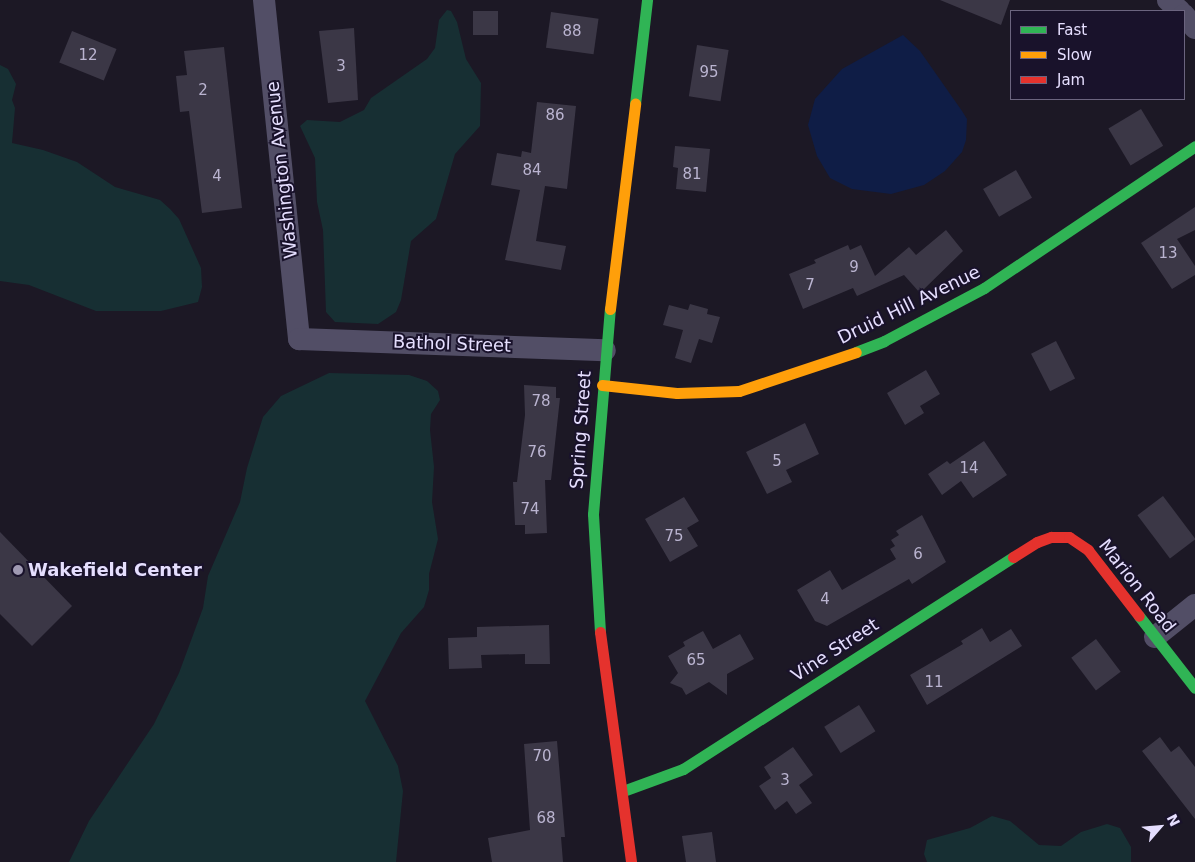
<!DOCTYPE html>
<style>
body{margin:0}
#map{position:relative;width:1195px;height:862px;overflow:hidden;background:#1c1825;font-family:"DejaVu Sans",sans-serif}
div>[style]{position:absolute}
.green>*{inset:0;background:#172f33}
.water>*{inset:0;background:#0f1d46}
.building>*{inset:0;background:#3b3746;transform-origin:0 0}
.street>*{height:22px;margin:-11px;padding:0 11px;transform-origin:11px;border-radius:11px;background:#524e66}
.fast>*{height:11px;margin:-5.5px;padding:0 5.5px;transform-origin:5.5px;border-radius:5.5px;background:#30b455}
.slow>*{height:11px;margin:-5.5px;padding:0 5.5px;transform-origin:5.5px;border-radius:5.5px;background:#ff9f0a}
.jam>*{height:11px;margin:-5.5px;padding:0 5.5px;transform-origin:5.5px;border-radius:5.5px;background:#e5322d}
.dots>*{width:14px;height:14px;translate:-50% -50%;box-sizing:border-box;border:2px solid #19122b;border-radius:50%}
span{translate:-50% -50%;white-space:nowrap;text-align:center;line-height:1.15;-webkit-text-stroke:4px #19122b;paint-order:stroke}
.number-label{font-size:15px;color:#bab4d0}
.number-label span{-webkit-text-stroke-width:0}
.street-label{font-size:18px;color:#e5defe}
.poi-label{font-size:18px;color:#e5defe;font-weight:700}
.left{translate:0 -50%;text-align:left}
.legend{position:absolute;left:1010px;top:10px;width:175px;height:90px;box-sizing:border-box;background:#19122b;border:1px solid #6b647f;margin:0;padding:6px 9px;list-style:none;font-size:15px;color:#e5defe}
.legend li{display:flex;align-items:center;gap:10px;height:25px}
.legend b{width:25px;border:1px solid #6b647f}
.north{position:absolute;left:1135px;top:802px;width:50px;height:50px;-webkit-text-stroke:4px #19122b;paint-order:stroke;rotate:63deg;font-size:14px;font-weight:700;line-height:20px;text-align:center;color:#e5defe}
.north::after{content:'';display:block;margin:auto;width:18px;height:22px;background:#e5defe;clip-path:polygon(50% 0,100% 100%,50% 72%,0 100%)}
</style>
<div id="map">
<div class="green">
<div style="clip-path:polygon(447px 10px,451px 11px,457px 22px,466px 59px,481px 83px,480px 126px,455px 154px,436px 219px,411px 241px,401px 300px,396px 312px,378px 324px,335px 322px,326px 312px,323px 230px,317px 202px,315px 158px,300px 126px,307px 120px,340px 122px,364px 110px,371px 98px,427px 59px,435px 48px,439px 20px)"></div>
<div style="clip-path:polygon(0 65px,8px 69px,16px 84px,12px 100px,15px 108px,12px 143px,43px 150px,77px 162px,115px 187px,160px 200px,170px 209px,179px 219px,201px 268px,202px 287px,198px 302px,161px 311px,96px 311px,29px 285px,0 281px)"></div>
<div style="clip-path:polygon(329px 373px,409px 375px,427px 381px,438px 391px,440px 400px,431px 414px,430px 430px,434px 467px,432px 502px,438px 539px,429px 574px,429px 590px,424px 607px,401px 633px,365px 701px,398px 766px,403px 791px,396px 862px,69px 862px,89px 821px,154px 724px,179px 673px,203px 608px,208px 576px,240px 502px,247px 468px,263px 417px,281px 396px)"></div>
<div style="clip-path:polygon(992px 816px,1010px 821px,1039px 845px,1061px 846px,1081px 832px,1107px 824px,1120px 828px,1131px 847px,1131px 862px,927px 862px,924px 854px,927px 840px,970px 828px)"></div>
</div>
<div class="water">
<div style="clip-path:polygon(903px 35px,920px 51px,962px 111px,967px 119px,966px 140px,962px 152px,945px 171px,924px 185px,891px 194px,852px 189px,830px 178px,817px 156px,808px 125px,815px 99px,842px 69px)"></div>
</div>
<div class="building">
<div style="clip-path:polygon(940px 0,1010px 0,1001px 25px)"></div>
<div style="left:473px;top:11px;width:25px;height:24px"></div>
<div style="left:551px;top:12px;width:48px;height:36px;rotate:8deg"></div>
<div style="clip-path:polygon(354px 28px,358px 100px,328px 103px,319px 31px)"></div>
<div style="left:72px;top:31px;width:48px;height:34px;rotate:22deg"></div>
<div style="left:697px;top:45px;width:32px;height:52px;rotate:9deg"></div>
<div style="clip-path:polygon(224px 47px,242px 208px,202px 213px,189px 111px,180px 112px,176px 76px,187px 75px,184px 51px)"></div>
<div style="clip-path:polygon(537px 102px,576px 106px,567px 189px,545px 186px,536px 241px,566px 246px,561px 270px,505px 260px,520px 190px,491px 185px,497px 153px,521px 157px,522px 151px,531px 153px)"></div>
<div style="left:1141px;top:109px;width:43px;height:38px;rotate:59deg"></div>
<div style="clip-path:polygon(675px 146px,710px 149px,706px 192px,676px 189px,678px 168px,673px 167px)"></div>
<div style="left:1016px;top:170px;width:32px;height:38px;rotate:60deg"></div>
<div style="clip-path:polygon(1195px 207px,1195px 230px,1177px 239px,1195px 266px,1195px 275px,1172px 289px,1141px 243px)"></div>
<div style="clip-path:polygon(946px 230px,963px 251px,920px 293px,904px 275px,857px 296px,853px 288px,803px 309px,789px 274px,816px 263px,814px 260px,848px 245px,850px 250px,861px 245px,875px 276px,909px 247px,916px 255px)"></div>
<div style="clip-path:polygon(690px 304px,708px 309px,707px 314px,720px 317px,712px 343px,699px 339px,691px 363px,675px 358px,683px 330px,663px 325px,669px 305px,688px 310px)"></div>
<div style="left:1056px;top:341px;width:42px;height:28px;rotate:63deg"></div>
<div style="clip-path:polygon(926px 370px,940px 394px,920px 406px,924px 413px,905px 425px,887px 393px)"></div>
<div style="clip-path:polygon(524px 385px,556px 387px,556px 398px,560px 398px,551px 480px,545px 480px,547px 533px,525px 534px,525px 525px,515px 525px,513px 482px,517px 482px,525px 415px)"></div>
<div style="clip-path:polygon(805px 423px,819px 454px,786px 470px,792px 482px,767px 494px,746px 452px)"></div>
<div style="clip-path:polygon(984px 441px,1007px 475px,973px 498px,961px 481px,942px 495px,928px 474px,947px 461px,950px 464px)"></div>
<div style="left:1163px;top:496px;width:54px;height:32px;rotate:53deg"></div>
<div style="clip-path:polygon(684px 497px,699px 521px,687px 528px,698px 546px,670px 562px,645px 519px)"></div>
<div style="clip-path:polygon(922px 515px,946px 562px,912px 584px,909px 579px,827px 626px,815px 621px,797px 590px,830px 570px,842px 590px,896px 559px,890px 549px,895px 546px,891px 540px,899px 535px,896px 531px)"></div>
<div style="clip-path:polygon(0 532px,72px 606px,32px 646px,0 614px)"></div>
<div style="clip-path:polygon(549px 625px,550px 664px,525px 664px,525px 654px,481px 655px,482px 668px,449px 669px,448px 638px,477px 637px,477px 627px)"></div>
<div style="clip-path:polygon(982px 628px,990px 642px,1011px 629px,1022px 646px,927px 705px,910px 675px,963px 644px,961px 641px)"></div>
<div style="clip-path:polygon(703px 631px,713px 649px,740px 634px,754px 659px,727px 674px,727px 695px,709px 682px,686px 695px,682px 688px,670px 683px,678px 673px,668px 656px,685px 646px,683px 642px)"></div>
<div style="left:1096px;top:639px;width:41px;height:31px;rotate:53deg"></div>
<div style="left:859px;top:705px;width:31px;height:41px;rotate:58deg"></div>
<div style="clip-path:polygon(1160px 737px,1171px 752px,1179px 746px,1195px 767px,1195px 819px,1142px 751px)"></div>
<div style="clip-path:polygon(557px 741px,565px 837px,561px 837px,563px 862px,492px 862px,488px 838px,530px 830px,524px 744px)"></div>
<div style="clip-path:polygon(793px 747px,813px 775px,799px 785px,812px 803px,796px 814px,787px 801px,775px 810px,759px 786px,771px 778px,764px 767px)"></div>
<div style="clip-path:polygon(712px 832px,716px 862px,686px 862px,682px 836px)"></div>
</div>
<div class="street">
<div style="left:264px;top:0;width:341px;rotate:84.1deg"></div>
<div style="left:299px;top:339px;width:306px;rotate:2.1deg"></div>
<div style="left:1168px;top:0;width:16px;rotate:43deg"></div>
<div style="left:1184px;top:15px;width:17px;rotate:50deg"></div>
<div style="left:1155px;top:637px;width:51px;rotate:-38.7deg"></div>
</div>
<div class="fast">
<div style="left:635px;top:104px;width:105px;rotate:-83.4deg"></div>
<div style="left:856px;top:352px;width:30px;rotate:-21deg"></div>
<div style="left:884px;top:341px;width:113px;rotate:-27.9deg"></div>
<div style="left:984px;top:288px;width:254px;rotate:-33.9deg"></div>
<div style="left:1139px;top:616px;width:91px;rotate:52.1deg"></div>
<div style="left:600px;top:632px;width:118px;rotate:-93.4deg"></div>
<div style="left:593px;top:514px;width:206px;rotate:-85.3deg"></div>
<div style="left:623px;top:791px;width:64px;rotate:-20.1deg"></div>
<div style="left:683px;top:769px;width:392px;rotate:-32.7deg"></div>
</div>
<div class="slow">
<div style="left:610px;top:309px;width:207px;rotate:-83deg"></div>
<div style="left:602px;top:385px;width:75px;rotate:6.1deg"></div>
<div style="left:677px;top:393px;width:62px;rotate:-1.8deg"></div>
<div style="left:739px;top:391px;width:123px;rotate:-18.4deg"></div>
</div>
<div class="jam">
<div style="left:1013px;top:557px;width:28px;rotate:-32deg"></div>
<div style="left:1037px;top:542px;width:15px;rotate:-20deg"></div>
<div style="left:1051px;top:537px;width:18px"></div>
<div style="left:1069px;top:537px;width:23px;rotate:34deg"></div>
<div style="left:1088px;top:550px;width:83px;rotate:52.3deg"></div>
<div style="left:600px;top:632px;width:232px;rotate:82.3deg"></div>
</div>
<div class="dots">
<div style="left:18px;top:570px;background:#9f99b2"></div>
</div>
<div class="number-label">
<span style="left:572px;top:32px">88</span>
<span style="left:88px;top:56px">12</span>
<span style="left:341px;top:67px">3</span>
<span style="left:709px;top:73px">95</span>
<span style="left:203px;top:91px">2</span>
<span style="left:555px;top:116px">86</span>
<span style="left:532px;top:171px">84</span>
<span style="left:692px;top:175px">81</span>
<span style="left:217px;top:177px">4</span>
<span style="left:1168px;top:254px">13</span>
<span style="left:854px;top:268px">9</span>
<span style="left:810px;top:286px">7</span>
<span style="left:541px;top:402px">78</span>
<span style="left:537px;top:453px">76</span>
<span style="left:777px;top:462px">5</span>
<span style="left:969px;top:469px">14</span>
<span style="left:530px;top:510px">74</span>
<span style="left:674px;top:537px">75</span>
<span style="left:918px;top:555px">6</span>
<span style="left:825px;top:600px">4</span>
<span style="left:696px;top:661px">65</span>
<span style="left:934px;top:683px">11</span>
<span style="left:542px;top:757px">70</span>
<span style="left:785px;top:781px">3</span>
<span style="left:546px;top:819px">68</span>
</div>
<div class="street-label">
<span style="left:282px;top:170px;rotate:-96deg">Washington Avenue</span>
<span style="left:909px;top:305px;rotate:-26deg">Druid Hill Avenue</span>
<span style="left:452px;top:344px;rotate:2deg">Bathol Street</span>
<span style="left:581px;top:430px;rotate:-86deg">Spring Street</span>
<span style="left:1137px;top:586px;rotate:52deg">Marion Road</span>
<span style="left:835px;top:650px;rotate:-33deg">Vine Street</span>
</div>
<div class="poi-label">
<span class="left" style="left:28px;top:570px">Wakefield Center</span>
</div>
<ul class="legend">
<li><b style="height:6px;background:#30b455"></b>Fast</li>
<li><b style="height:6px;background:#ff9f0a"></b>Slow</li>
<li><b style="height:6px;background:#e5322d"></b>Jam</li>
</ul>
<div class="north">N</div>
</div>
